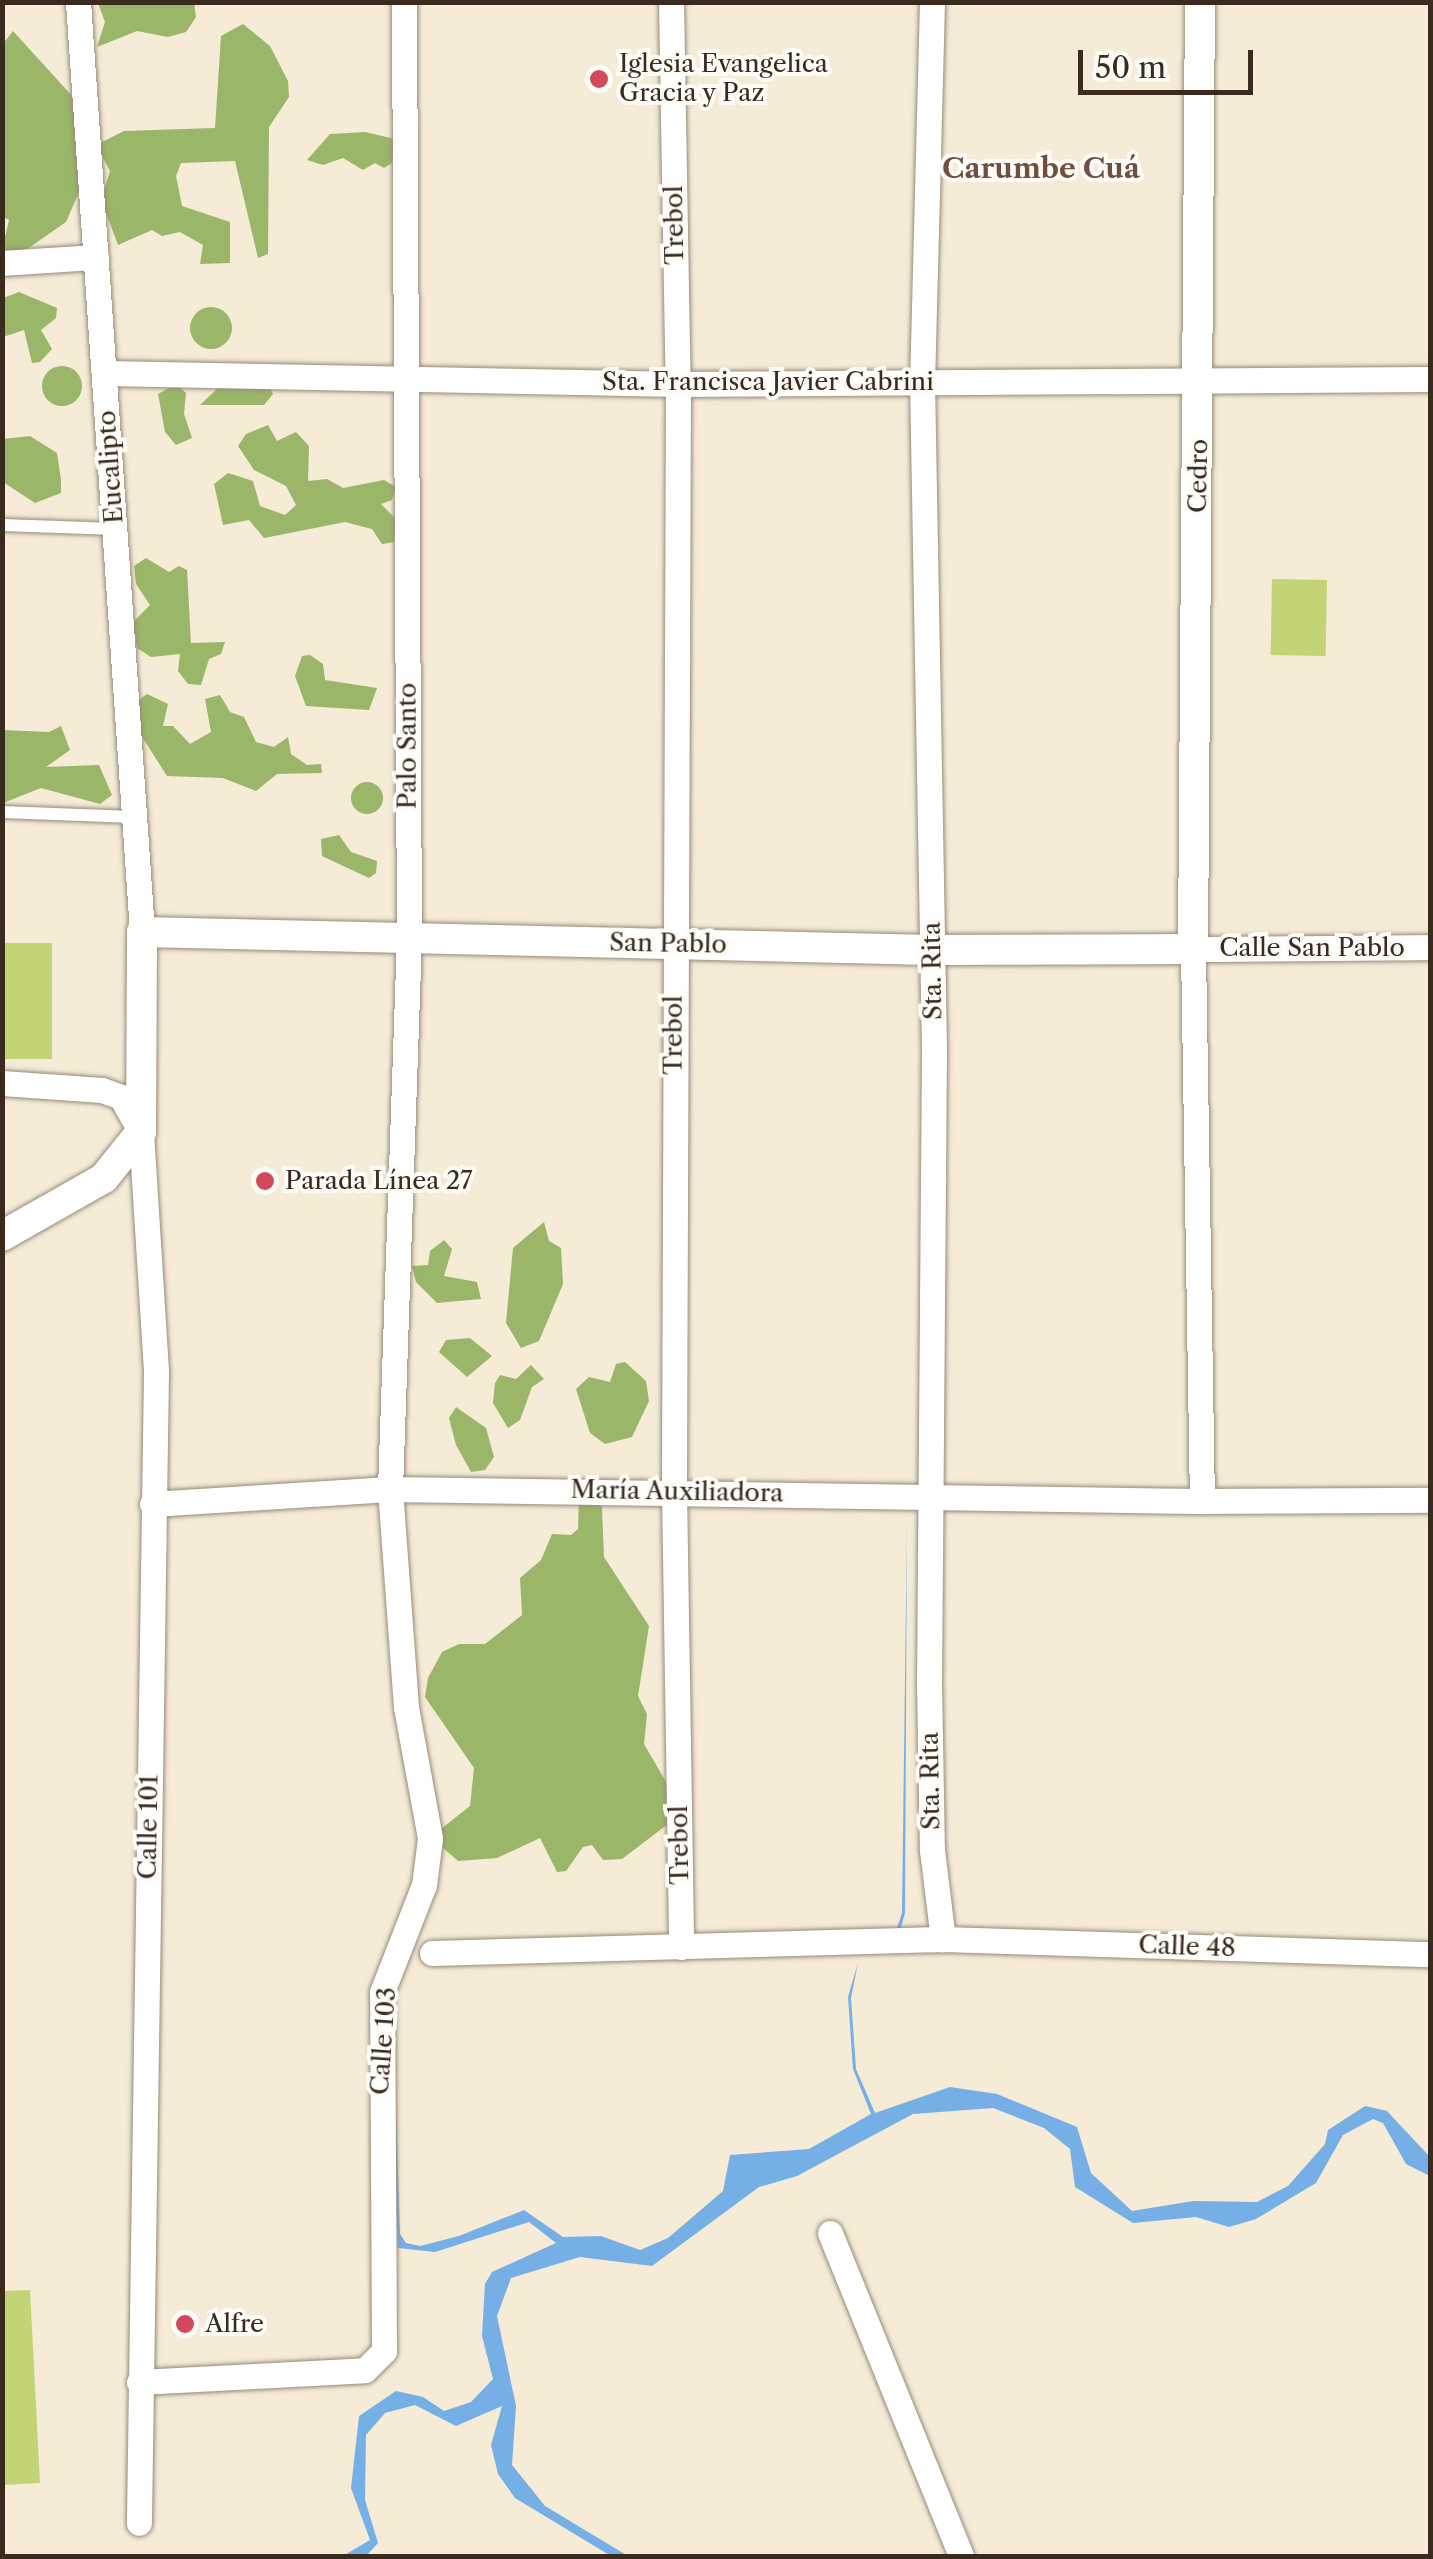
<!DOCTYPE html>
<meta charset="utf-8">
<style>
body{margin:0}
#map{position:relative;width:1433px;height:2559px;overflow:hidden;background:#f5ebd6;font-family:"Libre Caslon Text",serif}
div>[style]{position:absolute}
.green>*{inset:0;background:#c3d477;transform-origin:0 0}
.forest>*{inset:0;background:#9ab668}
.round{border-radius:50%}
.water>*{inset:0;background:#75afe6}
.roads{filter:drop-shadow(0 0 2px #988a7a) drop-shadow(0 0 2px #988a7a)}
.service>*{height:12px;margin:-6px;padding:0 6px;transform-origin:6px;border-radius:6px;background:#fff}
.minor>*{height:25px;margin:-12.5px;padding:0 12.5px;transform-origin:12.5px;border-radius:12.5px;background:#fff}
.tertiary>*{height:30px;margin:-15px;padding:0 15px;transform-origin:15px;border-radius:15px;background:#fff}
.dots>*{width:28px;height:28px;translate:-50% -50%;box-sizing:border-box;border:5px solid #fdfcf7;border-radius:50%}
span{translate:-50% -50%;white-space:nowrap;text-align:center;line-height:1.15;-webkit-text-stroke:8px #fdfcf7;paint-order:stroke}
.poi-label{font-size:25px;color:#3b2a1e}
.left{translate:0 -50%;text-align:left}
.street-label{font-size:25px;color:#3b2a1e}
.neighbourhood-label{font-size:28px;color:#704f3f;font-weight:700}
.frame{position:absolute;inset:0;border:5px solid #3b2a1e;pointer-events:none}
.scale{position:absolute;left:1078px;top:50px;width:175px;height:45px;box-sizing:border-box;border:5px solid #3b2a1e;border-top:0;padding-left:12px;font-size:30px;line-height:35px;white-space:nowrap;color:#3b2a1e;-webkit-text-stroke:8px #fdfcf7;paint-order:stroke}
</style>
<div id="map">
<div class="green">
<div style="left:1272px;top:579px;width:55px;height:76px;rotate:1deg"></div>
<div style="left:3px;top:943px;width:49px;height:116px"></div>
<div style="clip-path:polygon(30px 2290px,40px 2483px,3px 2485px,3px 2291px)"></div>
</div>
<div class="forest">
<div style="clip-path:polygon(194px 2px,196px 17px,186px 32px,168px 37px,137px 31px,97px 47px,105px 22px,98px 3px)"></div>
<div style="clip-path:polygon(243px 24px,270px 46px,288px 81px,289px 97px,269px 127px,268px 254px,258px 258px,235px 161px,181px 163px,176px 176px,182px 206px,230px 222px,230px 263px,200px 264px,203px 245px,180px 232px,162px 236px,152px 230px,118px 245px,101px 200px,110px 171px,96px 145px,124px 131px,215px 128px,221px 36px)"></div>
<div style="clip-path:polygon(13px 31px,84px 109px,79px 192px,66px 222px,20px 254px,8px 254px,3px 245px,9px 220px,2px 216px,2px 45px)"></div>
<div style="clip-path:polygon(365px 132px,395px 139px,392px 163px,384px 168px,375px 163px,363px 170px,343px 158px,323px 165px,307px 160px,330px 134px)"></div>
<div style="clip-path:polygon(19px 292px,57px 308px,56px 318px,41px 330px,52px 349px,40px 362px,32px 363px,24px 330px,3px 337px,3px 298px)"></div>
<div class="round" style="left:190px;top:307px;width:42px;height:42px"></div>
<div class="round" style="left:42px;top:366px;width:40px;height:40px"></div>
<div style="clip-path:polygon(176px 384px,186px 393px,184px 414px,192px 438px,176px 445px,165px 432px,158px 394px)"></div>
<div style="clip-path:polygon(268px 385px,273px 394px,264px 405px,200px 405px,219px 387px)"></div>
<div style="clip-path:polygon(268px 425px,277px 441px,296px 432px,309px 446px,308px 481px,327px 479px,343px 488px,384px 480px,396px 487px,392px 500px,381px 504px,396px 519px,394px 542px,382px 544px,372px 529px,345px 522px,264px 538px,249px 520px,223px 525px,214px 484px,228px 473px,253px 481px,260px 506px,285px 515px,296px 505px,286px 486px,254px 470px,238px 446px,246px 434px)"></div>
<div style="clip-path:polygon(30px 436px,57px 453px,61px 480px,61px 493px,35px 503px,3px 482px,3px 439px)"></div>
<div style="clip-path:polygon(146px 558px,169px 572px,179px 566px,187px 570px,191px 643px,225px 642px,221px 654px,209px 659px,201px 685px,188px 684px,178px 671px,180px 654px,151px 657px,137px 648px,133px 622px,150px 605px,136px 584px,134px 566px)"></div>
<div style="clip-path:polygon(310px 655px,323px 664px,325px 680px,377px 688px,369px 710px,306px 706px,295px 676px,302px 656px)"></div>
<div style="clip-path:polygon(147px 694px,168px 704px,163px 726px,173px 726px,190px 744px,211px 732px,205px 699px,220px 695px,230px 712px,244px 717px,256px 742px,274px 747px,288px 737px,291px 754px,307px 765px,321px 764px,322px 773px,277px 774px,256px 791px,223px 778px,167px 776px,139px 732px,139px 700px)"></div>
<div style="clip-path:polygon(61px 726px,70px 750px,46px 767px,99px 765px,112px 795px,100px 804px,41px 788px,3px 803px,3px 730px,49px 732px)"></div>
<div class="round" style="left:351px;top:782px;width:32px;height:32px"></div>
<div style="clip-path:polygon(339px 835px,351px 852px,377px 861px,376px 873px,369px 878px,322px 856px,321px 839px)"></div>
<div style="clip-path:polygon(544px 1222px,549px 1241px,561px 1248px,563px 1284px,539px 1341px,521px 1348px,506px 1323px,513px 1248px)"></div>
<div style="clip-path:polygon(444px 1240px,452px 1249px,444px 1276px,477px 1282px,481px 1299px,437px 1303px,416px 1282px,412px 1266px,428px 1265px,430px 1251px)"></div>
<div style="clip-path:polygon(470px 1338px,492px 1356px,467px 1377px,439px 1352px,446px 1340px)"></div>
<div style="clip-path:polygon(625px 1362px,646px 1381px,649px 1401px,632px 1437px,605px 1444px,590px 1433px,576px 1389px,589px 1377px,610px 1382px,616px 1364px)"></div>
<div style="clip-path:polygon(531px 1365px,544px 1379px,532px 1387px,520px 1420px,508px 1428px,493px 1403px,495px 1383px,500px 1375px,516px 1379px)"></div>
<div style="clip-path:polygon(456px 1407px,486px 1428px,494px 1457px,485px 1470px,471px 1472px,456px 1445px,449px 1418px)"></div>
<div style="clip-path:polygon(579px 1497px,598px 1500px,602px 1508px,604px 1557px,649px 1626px,638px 1696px,647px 1714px,644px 1744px,669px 1787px,668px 1824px,622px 1859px,603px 1860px,592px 1845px,583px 1847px,566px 1871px,557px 1872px,540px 1838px,497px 1858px,458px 1861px,443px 1848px,441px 1829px,470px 1806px,474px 1768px,425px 1697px,428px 1678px,442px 1652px,459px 1644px,485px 1644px,522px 1615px,520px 1578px,541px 1560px,552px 1534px,571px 1535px,578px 1529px)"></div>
</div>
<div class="water">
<div style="clip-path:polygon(907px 1523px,905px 1913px,900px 1931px,855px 1933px,897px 1928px,902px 1913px)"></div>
<div style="clip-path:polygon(858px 1963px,851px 1998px,856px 2069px,875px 2113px,950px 2087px,997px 2094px,1077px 2127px,1091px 2173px,1132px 2211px,1193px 2201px,1257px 2202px,1288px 2186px,1325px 2144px,1328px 2130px,1365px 2106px,1387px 2111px,1400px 2125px,1430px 2157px,1430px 2176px,1406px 2164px,1383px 2123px,1373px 2119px,1343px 2135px,1316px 2183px,1256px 2219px,1229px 2227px,1196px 2217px,1133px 2223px,1075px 2187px,1070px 2149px,1044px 2128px,993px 2108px,913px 2114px,797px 2176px,759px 2187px,652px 2266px,580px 2257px,511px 2278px,497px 2316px,516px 2406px,512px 2465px,545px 2506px,628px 2556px,611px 2556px,515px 2498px,498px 2474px,491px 2445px,502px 2406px,456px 2426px,415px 2405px,385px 2413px,366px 2435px,365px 2500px,378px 2543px,366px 2556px,343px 2556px,370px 2540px,351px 2488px,359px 2416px,396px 2391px,423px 2397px,444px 2411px,471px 2402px,493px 2379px,482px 2336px,485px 2284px,492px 2272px,556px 2243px,529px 2222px,435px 2252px,398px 2248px,390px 2081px,395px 2082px,400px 2234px,406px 2243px,420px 2246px,459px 2236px,524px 2210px,563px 2237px,601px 2236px,640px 2250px,668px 2238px,723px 2191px,730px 2155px,809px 2149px,871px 2114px,853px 2069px,848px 1997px)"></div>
</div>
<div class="roads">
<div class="service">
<div style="left:2px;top:525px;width:114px;rotate:2deg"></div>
<div style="left:2px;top:812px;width:132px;rotate:2.2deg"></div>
</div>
<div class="minor">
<div style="left:78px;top:2px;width:932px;rotate:86.06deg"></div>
<div style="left:671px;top:2px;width:382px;rotate:89deg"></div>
<div style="left:678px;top:384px;width:1106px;rotate:90.21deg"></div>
<div style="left:674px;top:1490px;width:457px;rotate:89.1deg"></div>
<div style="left:932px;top:2px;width:379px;rotate:91.5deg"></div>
<div style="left:922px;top:381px;width:669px;rotate:88.97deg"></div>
<div style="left:934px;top:1050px;width:632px;rotate:90.45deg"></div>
<div style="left:929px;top:1682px;width:168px;rotate:89deg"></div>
<div style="left:932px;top:1850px;width:90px;rotate:83deg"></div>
<div style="left:2px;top:263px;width:94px;rotate:-3.7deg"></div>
<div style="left:105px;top:373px;width:573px;rotate:1.1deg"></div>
<div style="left:678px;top:384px;width:752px;rotate:-0.38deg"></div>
<div style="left:1430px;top:947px;width:237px;rotate:179.5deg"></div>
<div style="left:1193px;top:949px;width:552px;rotate:89.07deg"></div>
<div style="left:1202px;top:1501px;width:228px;rotate:-0.3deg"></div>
<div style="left:2px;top:1083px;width:100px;rotate:4deg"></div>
<div style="left:102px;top:1090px;width:20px;rotate:20deg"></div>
<div style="left:121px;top:1097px;width:40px;rotate:60.3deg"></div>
<div style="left:141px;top:1132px;width:241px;rotate:86.4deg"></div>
<div style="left:156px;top:1373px;width:1150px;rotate:90.85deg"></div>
<div style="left:152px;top:1504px;width:238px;rotate:-3.6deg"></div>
<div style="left:390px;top:1489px;width:812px;rotate:0.85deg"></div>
<div style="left:432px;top:1953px;width:511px;rotate:-1.57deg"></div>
<div style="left:943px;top:1939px;width:487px;rotate:1.8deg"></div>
<div style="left:830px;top:2233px;width:349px;rotate:67.9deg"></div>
<div style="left:139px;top:2382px;width:226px;rotate:-3deg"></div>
<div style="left:365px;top:2370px;width:27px;rotate:-45deg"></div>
<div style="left:384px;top:2351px;width:359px;rotate:-90.3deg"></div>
<div style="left:382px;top:1992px;width:115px;rotate:-68.6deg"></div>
<div style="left:424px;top:1885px;width:47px;rotate:-82.7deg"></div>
<div style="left:430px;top:1838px;width:133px;rotate:-100.4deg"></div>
<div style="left:406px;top:1707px;width:219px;rotate:-94.2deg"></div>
<div style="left:390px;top:1489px;width:551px;rotate:-88.03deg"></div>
<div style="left:409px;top:938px;width:936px;rotate:-90.31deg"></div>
</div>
<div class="tertiary">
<div style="left:2px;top:1236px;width:117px;rotate:-29.6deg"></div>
<div style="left:104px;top:1178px;width:59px;rotate:-51.2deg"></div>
<div style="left:141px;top:1132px;width:200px;rotate:-89.7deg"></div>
<div style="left:142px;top:932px;width:790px;rotate:1.31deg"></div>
<div style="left:932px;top:950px;width:261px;rotate:-0.2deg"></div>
<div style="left:1193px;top:949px;width:947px;rotate:-89.58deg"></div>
</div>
</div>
<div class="dots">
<div style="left:599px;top:79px;background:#d1495b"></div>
<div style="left:265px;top:1181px;background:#d1495b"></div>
<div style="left:185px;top:2324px;background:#d1495b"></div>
</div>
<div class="poi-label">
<span class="left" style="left:619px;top:79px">Iglesia Evangelica<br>Gracia y Paz</span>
<span class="left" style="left:285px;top:1181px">Parada Línea 27</span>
<span class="left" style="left:205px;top:2324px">Alfre</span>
</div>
<div class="street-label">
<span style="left:675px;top:225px;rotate:-91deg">Trebol</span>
<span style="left:768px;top:382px">Sta. Francisca Javier Cabrini</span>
<span style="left:111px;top:467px;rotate:-94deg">Eucalipto</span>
<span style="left:1199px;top:476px;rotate:-89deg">Cedro</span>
<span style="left:408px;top:746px;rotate:-90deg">Palo Santo</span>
<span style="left:668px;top:944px;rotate:1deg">San Pablo</span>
<span style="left:1312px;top:948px">Calle San Pablo</span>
<span style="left:933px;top:971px;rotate:-91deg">Sta. Rita</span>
<span style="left:674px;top:1035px;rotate:-90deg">Trebol</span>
<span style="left:677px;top:1492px;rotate:1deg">María Auxiliadora</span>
<span style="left:931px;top:1781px;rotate:-91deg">Sta. Rita</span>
<span style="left:149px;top:1827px;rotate:-89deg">Calle 101</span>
<span style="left:680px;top:1845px;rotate:-91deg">Trebol</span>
<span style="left:1187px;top:1947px;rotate:2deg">Calle 48</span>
<span style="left:384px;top:2041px;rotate:-86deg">Calle 103</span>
</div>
<div class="neighbourhood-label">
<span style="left:1041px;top:168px">Carumbe Cuá</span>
</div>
<div class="frame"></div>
<div class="scale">50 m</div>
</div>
